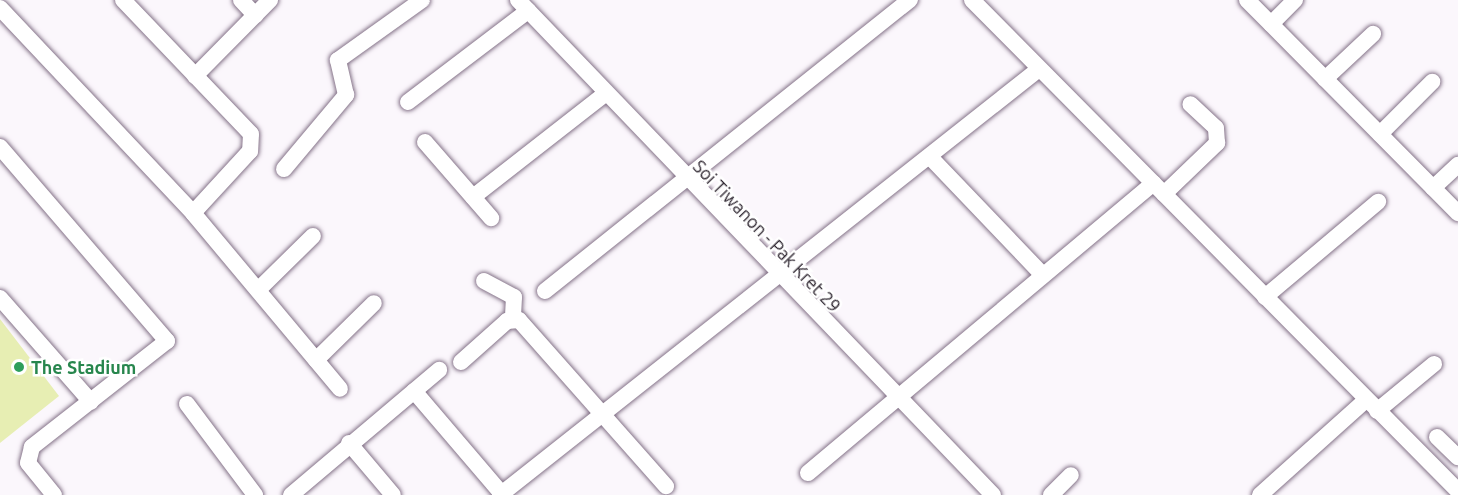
<!DOCTYPE html>
<style>
body{margin:0}
#map{position:relative;width:1458px;height:495px;overflow:hidden;background:#fbf7fc;font-family:Ubuntu,sans-serif}
div>[style]{position:absolute}
.green>*{inset:0;background:#e7eeb3}
.roads{filter:drop-shadow(0 0 2px #847288) drop-shadow(0 0 2px #847288)}
.minor>*{height:16px;margin:-8px;padding:0 8px;transform-origin:8px;border-radius:8px;background:#fff}
.dots>*{width:16px;height:16px;translate:-50% -50%;box-sizing:border-box;border:3px solid #fff;border-radius:50%}
span{translate:-50% -50%;white-space:nowrap;text-align:center;line-height:1.15;-webkit-text-stroke:5px #fff;paint-order:stroke}
.street-label{font-size:18px;color:#2d252f}
.leisure-label{font-size:18px;color:#27864d;font-weight:700}
.left{translate:0 -50%;text-align:left}
</style>
<div id="map">
<div class="green">
<div style="clip-path:polygon(0 319px,59px 396px,0 443px)"></div>
</div>
<div class="roads">
<div class="minor">
<div style="left:123px;top:0;width:185px;rotate:46.3deg"></div>
<div style="left:251px;top:134px;width:17px;rotate:93deg"></div>
<div style="left:250px;top:151px;width:84px;rotate:132.6deg"></div>
<div style="left:241px;top:0;width:21px;rotate:47deg"></div>
<div style="left:518px;top:0;width:686px;rotate:46.18deg"></div>
<div style="left:972px;top:0;width:691px;rotate:45.29deg"></div>
<div style="left:1247px;top:0;width:300px;rotate:45.3deg"></div>
<div style="left:0;top:8px;width:282px;rotate:46.7deg"></div>
<div style="left:193px;top:213px;width:229px;rotate:50.1deg"></div>
<div style="left:1271px;top:24px;width:34px;rotate:-45deg"></div>
<div style="left:195px;top:76px;width:107px;rotate:-45.4deg"></div>
<div style="left:1325px;top:79px;width:66px;rotate:-43.2deg"></div>
<div style="left:408px;top:102px;width:151px;rotate:-37.2deg"></div>
<div style="left:1380px;top:134px;width:74px;rotate:-45deg"></div>
<div style="left:425px;top:142px;width:101px;rotate:49deg"></div>
<div style="left:0;top:147px;width:256px;rotate:49.3deg"></div>
<div style="left:167px;top:341px;width:172px;rotate:141.9deg"></div>
<div style="left:32px;top:447px;width:16px;rotate:104deg"></div>
<div style="left:28px;top:463px;width:41px;rotate:50.9deg"></div>
<div style="left:931px;top:158px;width:162px;rotate:46.3deg"></div>
<div style="left:284px;top:169px;width:97px;rotate:-50deg"></div>
<div style="left:346px;top:95px;width:36px;rotate:-103deg"></div>
<div style="left:338px;top:60px;width:103px;rotate:-35.5deg"></div>
<div style="left:1433px;top:188px;width:34px;rotate:-43deg"></div>
<div style="left:1164px;top:194px;width:74px;rotate:-43.9deg"></div>
<div style="left:1217px;top:143px;width:15px;rotate:-94deg"></div>
<div style="left:1216px;top:128px;width:35px;rotate:-137deg"></div>
<div style="left:473px;top:197px;width:167px;rotate:-38deg"></div>
<div style="left:484px;top:281px;width:34px;rotate:28deg"></div>
<div style="left:514px;top:297px;width:21px;rotate:93deg"></div>
<div style="left:258px;top:290px;width:77px;rotate:-44.5deg"></div>
<div style="left:545px;top:291px;width:467px;rotate:-38.6deg"></div>
<div style="left:1265px;top:297px;width:148px;rotate:-40.1deg"></div>
<div style="left:0;top:298px;width:138px;rotate:48.8deg"></div>
<div style="left:316px;top:360px;width:81px;rotate:-44.5deg"></div>
<div style="left:461px;top:362px;width:62px;rotate:-41.7deg"></div>
<div style="left:507px;top:321px;width:12px;rotate:-5deg"></div>
<div style="left:519px;top:320px;width:222px;rotate:48.5deg"></div>
<div style="left:414px;top:391px;width:135px;rotate:49.5deg"></div>
<div style="left:187px;top:404px;width:114px;rotate:53.2deg"></div>
<div style="left:1377px;top:411px;width:74px;rotate:-39.5deg"></div>
<div style="left:1437px;top:437px;width:29px;rotate:44deg"></div>
<div style="left:349px;top:443px;width:68px;rotate:49.8deg"></div>
<div style="left:808px;top:473px;width:451px;rotate:-40deg"></div>
<div style="left:291px;top:495px;width:194px;rotate:-40.2deg"></div>
<div style="left:500px;top:495px;width:687px;rotate:-38.32deg"></div>
<div style="left:1051px;top:495px;width:28px;rotate:-45deg"></div>
<div style="left:1260px;top:495px;width:142px;rotate:-41.9deg"></div>
</div>
</div>
<div class="dots">
<div style="left:19px;top:367px;background:#2e9e5b"></div>
</div>
<div class="street-label">
<span style="left:767px;top:236px;rotate:46deg">Soi Tiwanon - Pak Kret 29</span>
</div>
<div class="leisure-label">
<span class="left" style="left:31px;top:367px">The Stadium</span>
</div>
</div>
